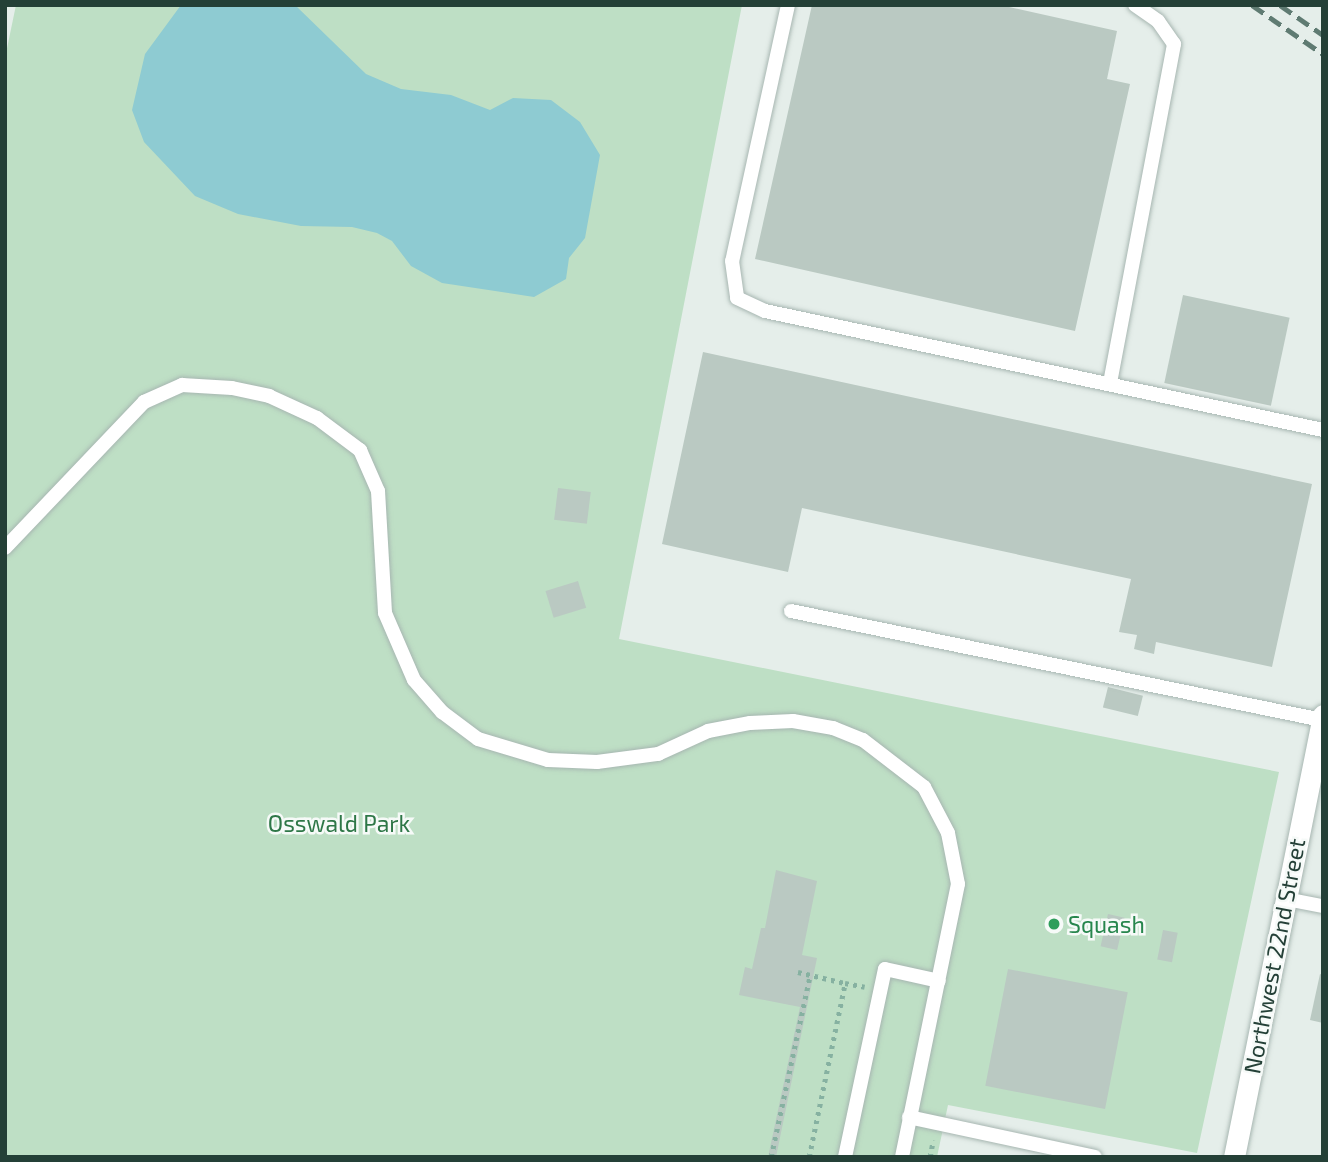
<!DOCTYPE html>
<style>
body{margin:0}
#map{position:relative;width:1328px;height:1162px;overflow:hidden;background:#e5eeea;font-family:"Exo 2",sans-serif}
div>[style]{position:absolute}
.green>*{inset:0;background:#bedfc5}
.water>*{inset:0;background:#8ecbd2}
.building>*{inset:0;background:#bac9c2;transform-origin:0 0}
.path>*{height:4.5px;margin-top:-2.25px;transform-origin:0;background:repeating-linear-gradient(90deg,#86b1a1 0 3.5px,transparent 0 8.5px)}
.roads{filter:drop-shadow(0 0 2px #a7b6b1) drop-shadow(0 0 2px #a7b6b1)}
.lane>*{height:14px;margin:-7px;padding:0 7px;transform-origin:7px;border-radius:7px;background:#fff}
.street>*{height:21px;margin:-10.5px;padding:0 10.5px;transform-origin:10.5px;border-radius:10.5px;background:#fff}
.rail>*{height:5px;margin-top:-2.5px;transform-origin:0;background:repeating-linear-gradient(90deg,#5f7b72 0 14px,transparent 0 21px)}
.dots>*{width:19px;height:19px;translate:-50% -50%;box-sizing:border-box;border:4px solid #f6faf8;border-radius:50%}
span{translate:-50% -50%;white-space:nowrap;text-align:center;line-height:1.15;-webkit-text-stroke:5px #f6faf8;paint-order:stroke}
.park-label{font-size:23px;color:#2e7747}
.leisure-label{font-size:23px;color:#27864d}
.left{translate:0 -50%;text-align:left}
.street-label{font-size:23px;color:#244037}
.frame{position:absolute;inset:0;border:7px solid #244037;pointer-events:none}
</style>
<div id="map">
<div class="green">
<div style="clip-path:polygon(16px 5px,742px 5px,619px 639px,1279px 772px,1197px 1153px,948px 1105px,937px 1157px,5px 1157px,5px 58px)"></div>
</div>
<div class="water">
<div style="clip-path:polygon(295px 5px,366px 74px,401px 89px,451px 95px,490px 110px,513px 98px,551px 100px,580px 122px,600px 155px,585px 238px,569px 258px,566px 279px,534px 297px,442px 283px,411px 266px,392px 241px,377px 233px,352px 227px,301px 226px,238px 214px,195px 196px,144px 142px,132px 110px,145px 54px,181px 5px)"></div>
</div>
<div class="building">
<div style="clip-path:polygon(812px 5px,1000px 5px,1117px 31px,1107px 79px,1130px 84px,1075px 331px,755px 259px)"></div>
<div style="left:1183px;top:295px;width:109px;height:90px;rotate:12deg"></div>
<div style="clip-path:polygon(703px 352px,1312px 484px,1272px 667px,1156px 642px,1154px 654px,1134px 649px,1137px 635px,1119px 632px,1131px 579px,802px 508px,788px 572px,662px 544px)"></div>
<div style="left:558px;top:488px;width:33px;height:32px;rotate:7deg"></div>
<div style="left:578px;top:581px;width:28px;height:34px;rotate:73deg"></div>
<div style="left:1108px;top:687px;width:36px;height:21px;rotate:14deg"></div>
<div style="clip-path:polygon(776px 870px,817px 881px,802px 955px,817px 958px,776px 1157px,768px 1157px,800px 1007px,739px 995px,745px 967px,752px 969px,761px 928px,765px 928px)"></div>
<div style="left:1108px;top:914px;width:17px;height:33px;rotate:13deg"></div>
<div style="left:1163px;top:930px;width:15px;height:30px;rotate:11deg"></div>
<div style="left:1008px;top:969px;width:122px;height:119px;rotate:11deg"></div>
<div style="clip-path:polygon(1320px 974px,1323px 975px,1323px 1023px,1310px 1020px)"></div>
</div>
<div class="path">
<div style="left:798px;top:972px;width:48px;rotate:13.2deg"></div>
<div style="left:771px;top:1157px;width:186px;rotate:-77.9deg"></div>
<div style="left:809px;top:1157px;width:178px;rotate:-78.3deg"></div>
<div style="left:845px;top:983px;width:20px;rotate:11deg"></div>
<div style="left:930px;top:1157px;width:17px;rotate:-80deg"></div>
</div>
<div class="roads">
<div class="lane">
<div style="left:788px;top:5px;width:262px;rotate:102.3deg"></div>
<div style="left:732px;top:261px;width:37px;rotate:82deg"></div>
<div style="left:737px;top:298px;width:31px;rotate:25deg"></div>
<div style="left:765px;top:311px;width:571px;rotate:12.04deg"></div>
<div style="left:1110px;top:383px;width:345px;rotate:-79.3deg"></div>
<div style="left:1174px;top:44px;width:28px;rotate:-125deg"></div>
<div style="left:1158px;top:21px;width:28px;rotate:-145deg"></div>
<div style="left:5px;top:548px;width:202px;rotate:-46.4deg"></div>
<div style="left:144px;top:402px;width:42px;rotate:-24.1deg"></div>
<div style="left:182px;top:385px;width:50px;rotate:3.4deg"></div>
<div style="left:232px;top:388px;width:38px;rotate:12deg"></div>
<div style="left:269px;top:396px;width:53px;rotate:24.6deg"></div>
<div style="left:317px;top:418px;width:54px;rotate:36.7deg"></div>
<div style="left:360px;top:450px;width:45px;rotate:66.3deg"></div>
<div style="left:378px;top:491px;width:122px;rotate:86.7deg"></div>
<div style="left:385px;top:613px;width:73px;rotate:66.6deg"></div>
<div style="left:414px;top:680px;width:43px;rotate:48.8deg"></div>
<div style="left:442px;top:712px;width:45px;rotate:36.9deg"></div>
<div style="left:478px;top:739px;width:73px;rotate:16.7deg"></div>
<div style="left:548px;top:760px;width:49px;rotate:2.3deg"></div>
<div style="left:597px;top:762px;width:62px;rotate:-7.5deg"></div>
<div style="left:658px;top:754px;width:55px;rotate:-24.7deg"></div>
<div style="left:708px;top:731px;width:43px;rotate:-10.8deg"></div>
<div style="left:750px;top:723px;width:43px;rotate:-2.7deg"></div>
<div style="left:793px;top:721px;width:41px;rotate:9.9deg"></div>
<div style="left:833px;top:728px;width:32px;rotate:22deg"></div>
<div style="left:863px;top:740px;width:77px;rotate:37.6deg"></div>
<div style="left:924px;top:787px;width:52px;rotate:62.4deg"></div>
<div style="left:948px;top:833px;width:52px;rotate:78.9deg"></div>
<div style="left:958px;top:884px;width:279px;rotate:101.6deg"></div>
<div style="left:791px;top:611px;width:542px;rotate:11.6deg"></div>
<div style="left:1286px;top:899px;width:38px;rotate:11deg"></div>
<div style="left:909px;top:1117px;width:190px;rotate:12.1deg"></div>
<div style="left:845px;top:1157px;width:192px;rotate:-78deg"></div>
<div style="left:885px;top:969px;width:55px;rotate:12.5deg"></div>
</div>
<div class="street">
<div style="left:1234px;top:1157px;width:451px;rotate:-78.6deg"></div>
</div>
</div>
<div class="rail">
<div style="left:1252px;top:5px;width:86px;rotate:34.6deg"></div>
<div style="left:1280px;top:5px;width:52px;rotate:34.9deg"></div>
</div>
<div class="dots">
<div style="left:1054px;top:924px;background:#2e9e5b"></div>
</div>
<div class="park-label">
<span style="left:339px;top:823px">Osswald Park</span>
</div>
<div class="leisure-label">
<span class="left" style="left:1068px;top:924px">Squash</span>
</div>
<div class="street-label">
<span style="left:1274px;top:956px;rotate:-79deg">Northwest 22nd Street</span>
</div>
<div class="frame"></div>
</div>
